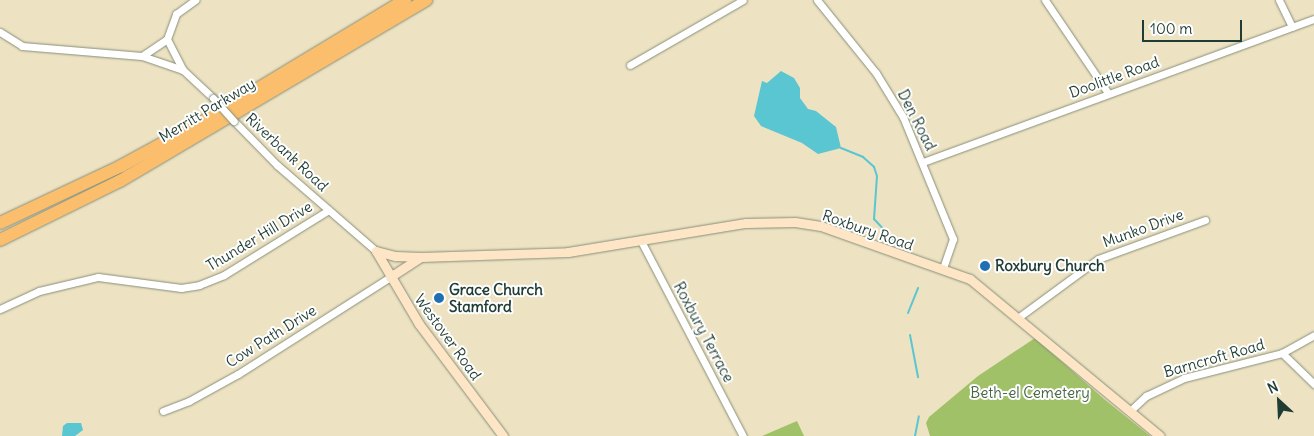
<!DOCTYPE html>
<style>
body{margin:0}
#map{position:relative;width:1314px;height:436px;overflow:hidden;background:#ede2c2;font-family:Delius,sans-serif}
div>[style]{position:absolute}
.green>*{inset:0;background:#a1c169}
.water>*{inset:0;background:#5ac6d1}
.stream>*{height:2px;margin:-1px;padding:0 1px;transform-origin:1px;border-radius:1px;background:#5ac6d1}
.roads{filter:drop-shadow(0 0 1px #86907b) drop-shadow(0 0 1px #86907b)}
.street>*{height:7px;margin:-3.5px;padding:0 3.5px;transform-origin:3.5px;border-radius:3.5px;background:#fff}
.secondary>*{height:9px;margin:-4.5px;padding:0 4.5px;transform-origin:4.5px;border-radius:4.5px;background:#fde5c5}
.highway>*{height:12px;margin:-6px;padding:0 6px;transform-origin:6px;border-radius:6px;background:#fabe6d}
.bridges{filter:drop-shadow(0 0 1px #86907b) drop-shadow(0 0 1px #86907b)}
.street-bridge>*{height:7px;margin:-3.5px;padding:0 3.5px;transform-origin:3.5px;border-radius:3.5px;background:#fff}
.dots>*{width:14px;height:14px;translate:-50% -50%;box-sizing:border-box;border:2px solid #fff;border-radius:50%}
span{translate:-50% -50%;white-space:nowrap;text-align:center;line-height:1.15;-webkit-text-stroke:4px #fff;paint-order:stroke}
.street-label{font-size:15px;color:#1f3d34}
.poi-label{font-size:15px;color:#1f3d34;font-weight:700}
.left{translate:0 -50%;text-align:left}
.park-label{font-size:15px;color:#466544}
.north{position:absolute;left:1254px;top:376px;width:50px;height:50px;-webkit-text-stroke:4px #fff;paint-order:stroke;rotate:335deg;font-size:14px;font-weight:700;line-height:20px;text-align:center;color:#1f3d34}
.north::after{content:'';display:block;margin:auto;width:18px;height:22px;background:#1f3d34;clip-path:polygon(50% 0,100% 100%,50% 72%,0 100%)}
.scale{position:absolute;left:1142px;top:20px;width:100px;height:22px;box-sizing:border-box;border:2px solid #1f3d34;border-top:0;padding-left:6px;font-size:15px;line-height:18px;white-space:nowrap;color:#1f3d34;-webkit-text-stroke:4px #fff;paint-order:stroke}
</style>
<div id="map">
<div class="green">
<div style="clip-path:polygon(1035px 338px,1104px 399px,1150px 436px,930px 436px,926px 423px,929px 417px,978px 376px)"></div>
<div style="clip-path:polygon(797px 421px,804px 436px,762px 436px)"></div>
</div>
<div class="water">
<div style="clip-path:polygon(781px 71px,794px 78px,800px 88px,800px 98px,808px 109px,816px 111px,836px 127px,841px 148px,818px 154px,802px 143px,761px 126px,754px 116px,762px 81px,767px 83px)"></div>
<div style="clip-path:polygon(67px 423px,81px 423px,83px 430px,75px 436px,62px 436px,63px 426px)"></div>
</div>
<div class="stream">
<div style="left:841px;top:148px;width:24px;rotate:22deg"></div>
<div style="left:863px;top:157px;width:15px;rotate:42deg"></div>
<div style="left:874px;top:167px;width:9px;rotate:72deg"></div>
<div style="left:877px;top:176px;width:43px;rotate:94deg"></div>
<div style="left:874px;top:219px;width:34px;rotate:47deg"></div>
<div style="left:908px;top:313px;width:27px;rotate:-68deg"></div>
<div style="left:910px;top:335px;width:43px;rotate:79.2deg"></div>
<div style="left:915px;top:436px;width:20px;rotate:-79deg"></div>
</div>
<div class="roads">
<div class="street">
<div style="left:817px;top:0;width:94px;rotate:51.1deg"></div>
<div style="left:876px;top:73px;width:52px;rotate:58.5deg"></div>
<div style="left:903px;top:117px;width:132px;rotate:67.7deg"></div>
<div style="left:953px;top:239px;width:31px;rotate:109deg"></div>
<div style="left:1045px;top:0;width:112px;rotate:55.9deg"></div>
<div style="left:1279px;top:0;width:30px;rotate:64deg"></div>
<div style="left:0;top:32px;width:26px;rotate:32deg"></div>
<div style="left:22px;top:46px;width:120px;rotate:4.8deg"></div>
<div style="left:142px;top:56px;width:43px;rotate:18.9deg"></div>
<div style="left:183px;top:70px;width:41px;rotate:43deg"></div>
<div style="left:167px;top:39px;width:35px;rotate:63deg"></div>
<div style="left:142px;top:56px;width:30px;rotate:-34deg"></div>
<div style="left:167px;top:39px;width:27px;rotate:-70deg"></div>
<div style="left:176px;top:14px;width:24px;rotate:-36deg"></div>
<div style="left:630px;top:65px;width:130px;rotate:-29.9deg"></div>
<div style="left:234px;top:121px;width:62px;rotate:45.7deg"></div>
<div style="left:277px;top:165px;width:131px;rotate:41deg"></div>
<div style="left:923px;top:162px;width:416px;rotate:-20.1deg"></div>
<div style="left:641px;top:241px;width:220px;rotate:62.4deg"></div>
<div style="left:0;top:309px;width:43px;rotate:-24.8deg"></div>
<div style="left:39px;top:291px;width:61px;rotate:-13.3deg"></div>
<div style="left:98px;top:277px;width:84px;rotate:7.5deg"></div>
<div style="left:181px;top:288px;width:18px;rotate:-9deg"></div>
<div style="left:199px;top:285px;width:27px;rotate:-22deg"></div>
<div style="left:224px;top:275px;width:123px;rotate:-31.8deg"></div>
<div style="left:1019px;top:317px;width:98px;rotate:-36.3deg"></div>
<div style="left:1098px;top:259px;width:114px;rotate:-20deg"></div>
<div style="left:1282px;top:353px;width:45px;rotate:44.1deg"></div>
<div style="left:1131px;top:410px;width:21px;rotate:-43deg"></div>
<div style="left:1146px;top:396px;width:42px;rotate:-25.3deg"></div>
<div style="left:1184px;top:378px;width:101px;rotate:-14.3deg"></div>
<div style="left:1282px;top:353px;width:37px;rotate:-29deg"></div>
<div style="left:163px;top:411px;width:28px;rotate:-21deg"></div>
<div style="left:189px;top:401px;width:56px;rotate:-28.9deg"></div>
<div style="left:238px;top:374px;width:180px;rotate:-32.5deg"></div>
</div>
<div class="secondary">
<div style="left:376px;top:251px;width:20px;rotate:15deg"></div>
<div style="left:395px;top:256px;width:26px;rotate:2deg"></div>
<div style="left:421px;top:257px;width:147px;rotate:-1.9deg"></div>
<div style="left:568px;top:252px;width:180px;rotate:-9.3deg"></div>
<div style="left:746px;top:223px;width:49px;rotate:-1.2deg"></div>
<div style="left:795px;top:222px;width:26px;rotate:9deg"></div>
<div style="left:821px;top:226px;width:158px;rotate:19.6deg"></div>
<div style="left:970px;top:279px;width:246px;rotate:39.6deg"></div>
<div style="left:376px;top:251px;width:85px;rotate:59.5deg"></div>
<div style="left:419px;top:324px;width:140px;rotate:53.1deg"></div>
<div style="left:390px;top:277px;width:37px;rotate:-33deg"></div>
</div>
<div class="highway">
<div style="left:0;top:223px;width:134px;rotate:-25.2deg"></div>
<div style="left:121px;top:166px;width:102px;rotate:-28.6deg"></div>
<div style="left:211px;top:117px;width:227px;rotate:-31.1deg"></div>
<div style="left:0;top:240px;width:134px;rotate:-26.2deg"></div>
<div style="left:120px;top:181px;width:356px;rotate:-30.6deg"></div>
</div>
</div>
<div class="bridges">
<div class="street-bridge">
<div style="left:213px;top:98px;width:31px;rotate:48deg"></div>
</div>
</div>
<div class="dots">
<div style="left:985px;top:266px;background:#1f6fb2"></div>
<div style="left:439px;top:298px;background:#1f6fb2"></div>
</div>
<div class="street-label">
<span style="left:1114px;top:77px;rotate:-20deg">Doolittle Road</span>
<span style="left:207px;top:110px;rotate:-31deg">Merritt Parkway</span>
<span style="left:917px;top:120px;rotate:63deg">Den Road</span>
<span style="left:287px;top:152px;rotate:43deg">Riverbank Road</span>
<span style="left:1143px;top:228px;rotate:-20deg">Munko Drive</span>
<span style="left:868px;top:230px;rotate:19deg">Roxbury Road</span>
<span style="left:259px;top:236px;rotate:-31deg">Thunder Hill Drive</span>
<span style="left:704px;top:332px;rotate:62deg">Roxbury Terrace</span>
<span style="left:271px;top:336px;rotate:-32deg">Cow Path Drive</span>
<span style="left:448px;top:337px;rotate:54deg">Westover Road</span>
<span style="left:1214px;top:358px;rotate:-16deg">Barncroft Road</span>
</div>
<div class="poi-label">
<span class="left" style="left:995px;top:266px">Roxbury Church</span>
<span class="left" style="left:449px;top:298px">Grace Church<br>Stamford</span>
</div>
<div class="park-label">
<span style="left:1030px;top:393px">Beth-el Cemetery</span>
</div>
<div class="north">N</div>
<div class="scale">100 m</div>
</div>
